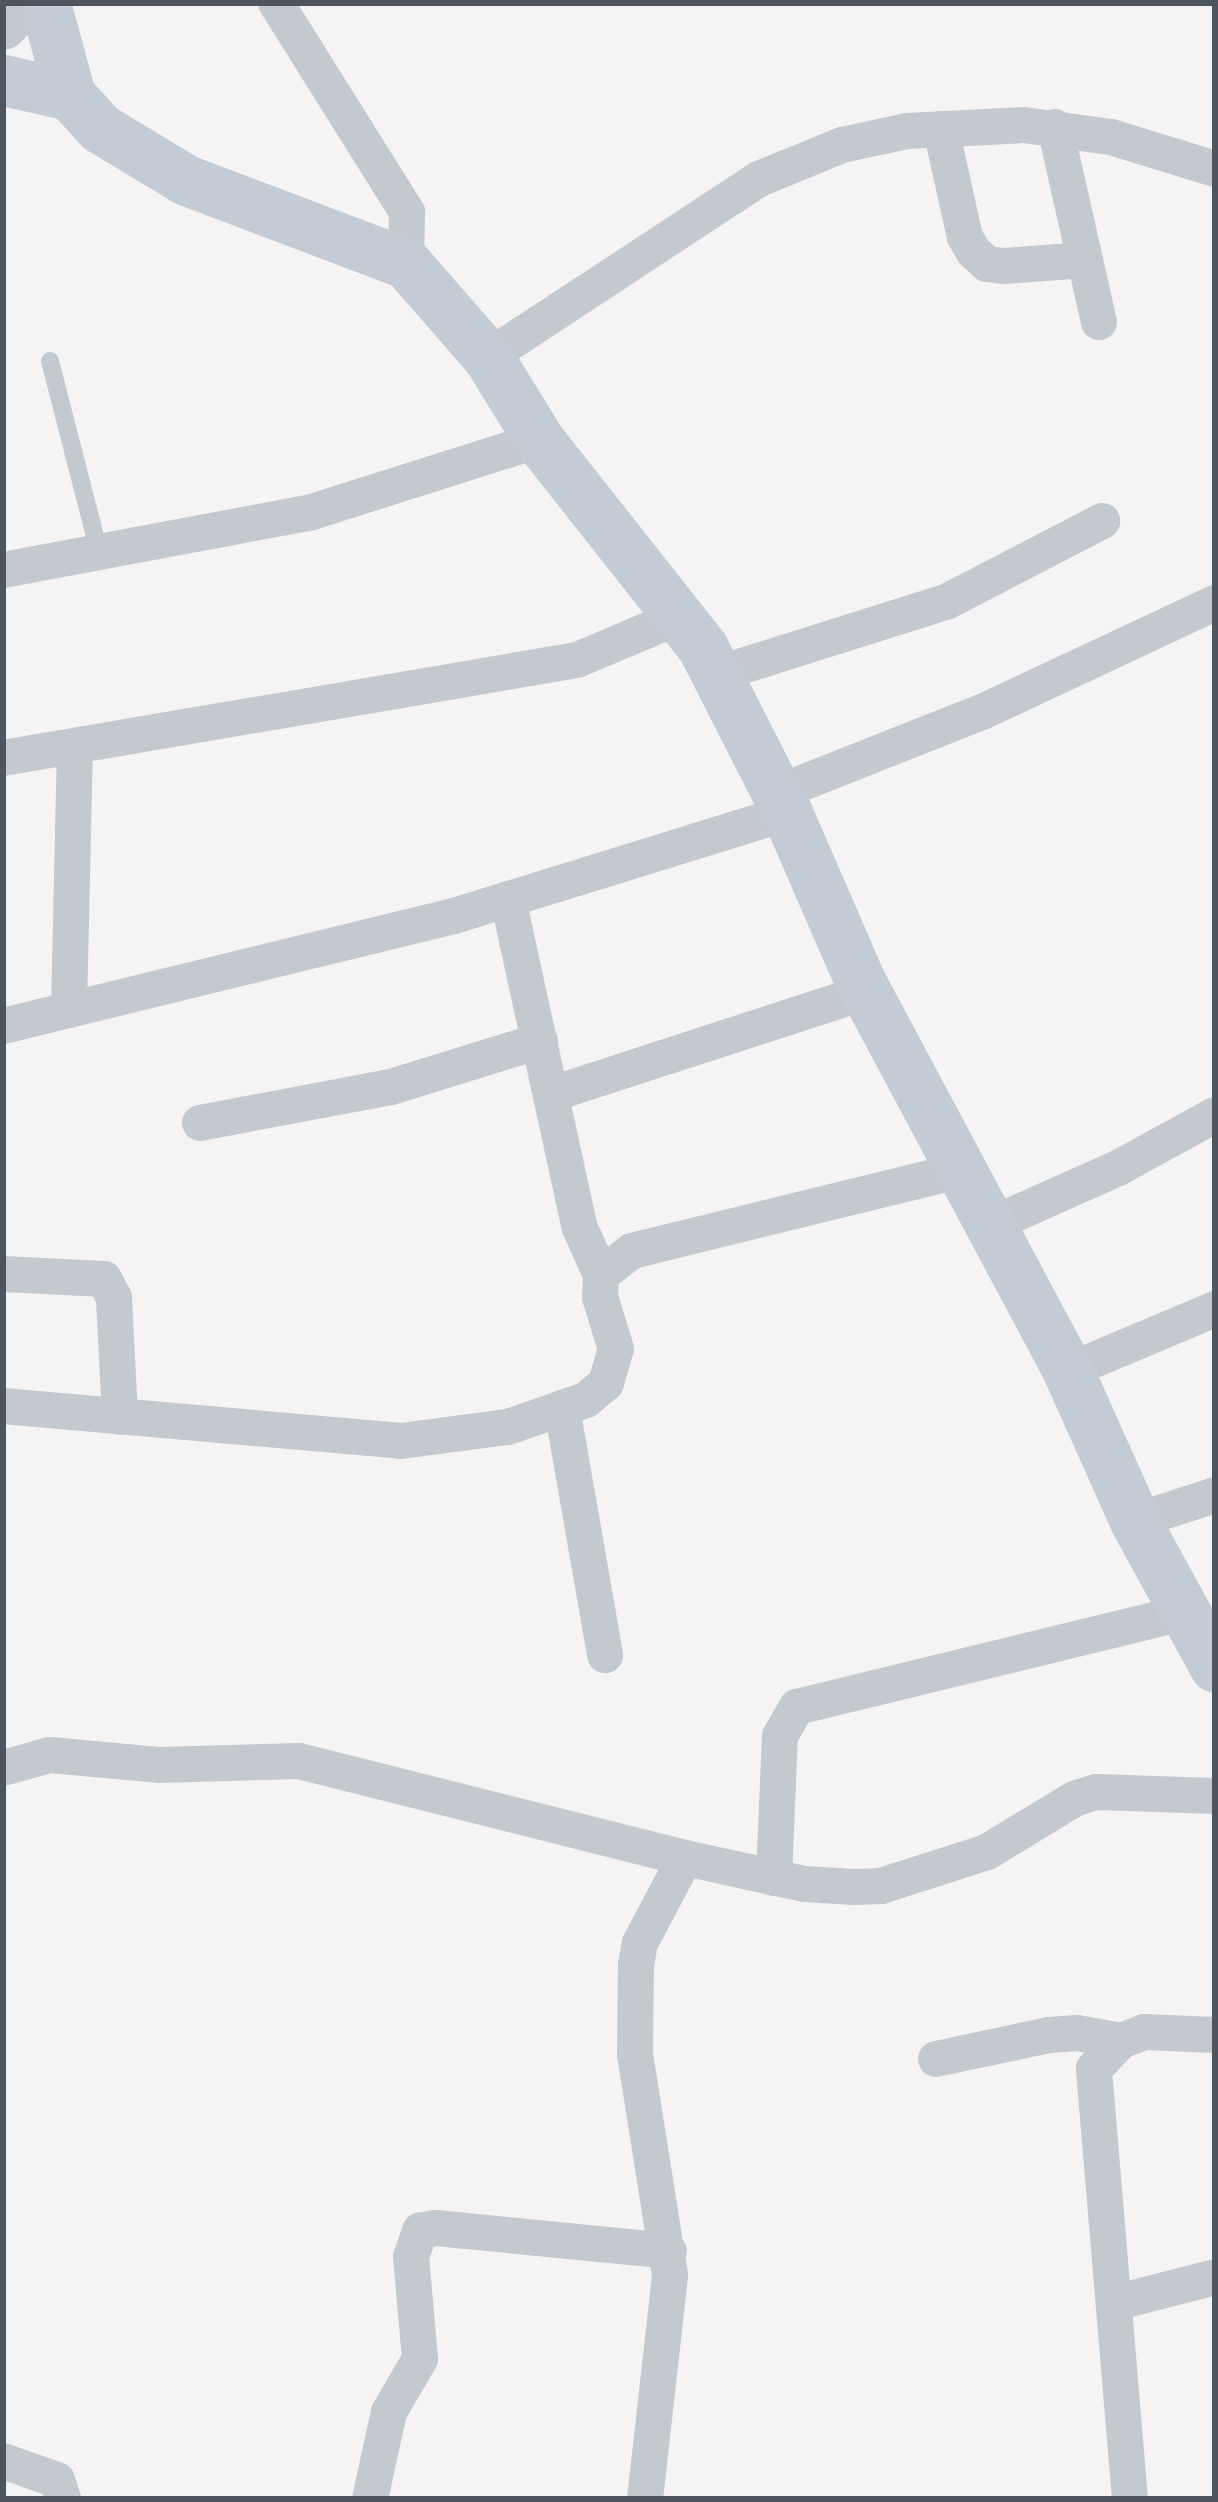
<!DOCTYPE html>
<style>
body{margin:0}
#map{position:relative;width:1218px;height:2502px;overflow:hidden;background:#f5f3f3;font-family:"DejaVu Sans",sans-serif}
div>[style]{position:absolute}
.service>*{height:18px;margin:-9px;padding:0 9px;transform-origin:9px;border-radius:9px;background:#c3c9cf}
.minor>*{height:36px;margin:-18px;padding:0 18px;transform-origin:18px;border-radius:18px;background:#c3c9cf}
.tertiary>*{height:45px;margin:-22.5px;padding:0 22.5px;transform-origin:22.5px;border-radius:22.5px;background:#c3c9cf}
.secondary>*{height:51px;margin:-25.5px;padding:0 25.5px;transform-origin:25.5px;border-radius:25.5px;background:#c3cbd4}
span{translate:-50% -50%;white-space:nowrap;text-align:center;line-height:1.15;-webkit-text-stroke:9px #fff;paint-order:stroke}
.frame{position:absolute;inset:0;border:6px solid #4d555e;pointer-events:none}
</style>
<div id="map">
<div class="service">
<div style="left:50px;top:361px;width:197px;rotate:75.6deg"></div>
</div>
<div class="minor">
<div style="left:276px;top:3px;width:247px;rotate:57.9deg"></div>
<div style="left:407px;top:212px;width:51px;rotate:91.1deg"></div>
<div style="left:1055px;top:127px;width:200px;rotate:77.3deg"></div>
<div style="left:941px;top:129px;width:111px;rotate:77.5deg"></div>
<div style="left:965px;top:237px;width:16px;rotate:60deg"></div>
<div style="left:973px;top:251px;width:19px;rotate:43deg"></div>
<div style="left:987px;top:264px;width:17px;rotate:7deg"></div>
<div style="left:1004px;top:266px;width:81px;rotate:-4.2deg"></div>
<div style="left:488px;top:357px;width:324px;rotate:-33.3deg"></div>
<div style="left:759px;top:179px;width:90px;rotate:-22.3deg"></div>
<div style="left:842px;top:145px;width:66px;rotate:-12.2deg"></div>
<div style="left:907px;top:131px;width:117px;rotate:-2.9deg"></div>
<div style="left:1024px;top:125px;width:88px;rotate:7.9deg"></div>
<div style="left:1111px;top:137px;width:109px;rotate:17.1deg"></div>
<div style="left:3px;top:570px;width:314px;rotate:-10.6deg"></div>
<div style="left:312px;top:512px;width:238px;rotate:-17.6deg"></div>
<div style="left:717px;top:674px;width:240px;rotate:-17.5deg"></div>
<div style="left:946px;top:602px;width:176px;rotate:-27.4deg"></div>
<div style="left:3px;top:758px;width:582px;rotate:-9.69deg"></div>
<div style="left:577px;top:660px;width:111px;rotate:-22.9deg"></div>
<div style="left:777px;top:793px;width:220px;rotate:-21.6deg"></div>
<div style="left:982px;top:712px;width:257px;rotate:-25.1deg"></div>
<div style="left:508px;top:899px;width:337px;rotate:77.7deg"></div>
<div style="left:580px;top:1228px;width:51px;rotate:65.9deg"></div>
<div style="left:69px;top:1010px;width:263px;rotate:-88.7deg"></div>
<div style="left:3px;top:1026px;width:464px;rotate:-13.7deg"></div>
<div style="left:454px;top:916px;width:349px;rotate:-17.2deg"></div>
<div style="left:552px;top:1094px;width:330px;rotate:-18deg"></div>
<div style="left:200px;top:1123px;width:194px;rotate:-10.7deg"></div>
<div style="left:391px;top:1087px;width:156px;rotate:-17.2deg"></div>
<div style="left:990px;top:1225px;width:142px;rotate:-24deg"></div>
<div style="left:1120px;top:1167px;width:108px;rotate:-28.7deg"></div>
<div style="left:3px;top:1274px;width:101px;rotate:2.8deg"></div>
<div style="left:104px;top:1279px;width:21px;rotate:62deg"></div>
<div style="left:114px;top:1298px;width:119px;rotate:87.1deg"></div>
<div style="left:1068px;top:1371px;width:160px;rotate:-22.9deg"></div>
<div style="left:3px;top:1406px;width:400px;rotate:5deg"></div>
<div style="left:401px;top:1441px;width:108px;rotate:-7.5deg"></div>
<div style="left:508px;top:1427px;width:83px;rotate:-19.1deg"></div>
<div style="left:586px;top:1400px;width:26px;rotate:-40deg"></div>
<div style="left:606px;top:1383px;width:35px;rotate:-74deg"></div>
<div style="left:616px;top:1349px;width:54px;rotate:-107.1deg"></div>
<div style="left:600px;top:1297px;width:22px;rotate:-87deg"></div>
<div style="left:601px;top:1275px;width:39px;rotate:-38deg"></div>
<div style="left:632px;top:1251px;width:340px;rotate:-13.8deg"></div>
<div style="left:562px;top:1408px;width:251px;rotate:80.1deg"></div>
<div style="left:1135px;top:1521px;width:84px;rotate:-18deg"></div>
<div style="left:3px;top:1768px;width:49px;rotate:-15.5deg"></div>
<div style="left:50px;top:1755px;width:109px;rotate:5.2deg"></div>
<div style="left:159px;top:1765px;width:140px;rotate:-1.6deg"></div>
<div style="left:299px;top:1761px;width:398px;rotate:14.1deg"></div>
<div style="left:685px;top:1858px;width:122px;rotate:12.3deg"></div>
<div style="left:804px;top:1884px;width:51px;rotate:3.4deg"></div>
<div style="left:855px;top:1887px;width:26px;rotate:-2deg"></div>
<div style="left:881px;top:1886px;width:111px;rotate:-17.8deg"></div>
<div style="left:987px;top:1852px;width:102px;rotate:-31.3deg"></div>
<div style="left:1074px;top:1799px;width:23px;rotate:-18deg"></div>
<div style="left:1096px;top:1792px;width:119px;rotate:1.9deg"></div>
<div style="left:774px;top:1878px;width:142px;rotate:-87.6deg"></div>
<div style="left:780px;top:1736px;width:34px;rotate:-60deg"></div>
<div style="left:797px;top:1707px;width:398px;rotate:-13.7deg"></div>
<div style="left:936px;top:2059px;width:116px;rotate:-12deg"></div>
<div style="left:1049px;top:2035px;width:28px;rotate:-4deg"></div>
<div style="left:1077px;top:2033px;width:45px;rotate:10.3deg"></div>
<div style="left:1114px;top:2303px;width:104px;rotate:-14.4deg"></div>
<div style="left:3px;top:2461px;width:57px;rotate:19.4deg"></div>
<div style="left:57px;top:2480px;width:20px;rotate:72deg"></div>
<div style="left:370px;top:2499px;width:89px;rotate:-77.7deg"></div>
<div style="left:389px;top:2412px;width:61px;rotate:-59.7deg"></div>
<div style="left:420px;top:2359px;width:102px;rotate:-95deg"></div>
<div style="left:411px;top:2257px;width:28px;rotate:-71deg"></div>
<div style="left:420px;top:2231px;width:16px;rotate:-11deg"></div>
<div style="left:436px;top:2228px;width:234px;rotate:5.6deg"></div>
<div style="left:645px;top:2499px;width:225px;rotate:-83.6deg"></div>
<div style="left:670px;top:2275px;width:223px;rotate:-99deg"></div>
<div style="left:635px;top:2055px;width:90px;rotate:-89.4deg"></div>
<div style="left:636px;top:1965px;width:22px;rotate:-80deg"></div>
<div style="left:640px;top:1943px;width:96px;rotate:-62.1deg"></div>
<div style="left:1130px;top:2499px;width:432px;rotate:-94.8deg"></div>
<div style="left:1094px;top:2069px;width:39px;rotate:-46deg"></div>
<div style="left:1121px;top:2041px;width:25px;rotate:-21deg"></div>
<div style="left:1144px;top:2032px;width:71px;rotate:2.4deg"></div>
</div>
<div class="tertiary">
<div style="left:3px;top:27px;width:34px;rotate:-45deg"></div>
</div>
<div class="secondary">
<div style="left:45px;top:3px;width:95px;rotate:74.8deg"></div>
<div style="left:70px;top:95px;width:45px;rotate:47.7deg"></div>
<div style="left:100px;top:128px;width:100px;rotate:31.2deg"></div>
<div style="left:186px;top:180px;width:235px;rotate:20.7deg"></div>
<div style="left:406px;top:263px;width:125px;rotate:48.9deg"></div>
<div style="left:488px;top:357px;width:97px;rotate:58.4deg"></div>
<div style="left:539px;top:440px;width:265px;rotate:51.7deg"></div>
<div style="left:703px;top:648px;width:185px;rotate:63deg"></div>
<div style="left:787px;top:813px;width:183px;rotate:66.5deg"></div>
<div style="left:860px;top:981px;width:442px;rotate:61.9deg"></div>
<div style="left:1068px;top:1371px;width:164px;rotate:65.9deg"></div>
<div style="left:1135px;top:1521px;width:166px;rotate:61.3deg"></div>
<div style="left:3px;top:80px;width:69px;rotate:12.6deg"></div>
</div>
<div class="frame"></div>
</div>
